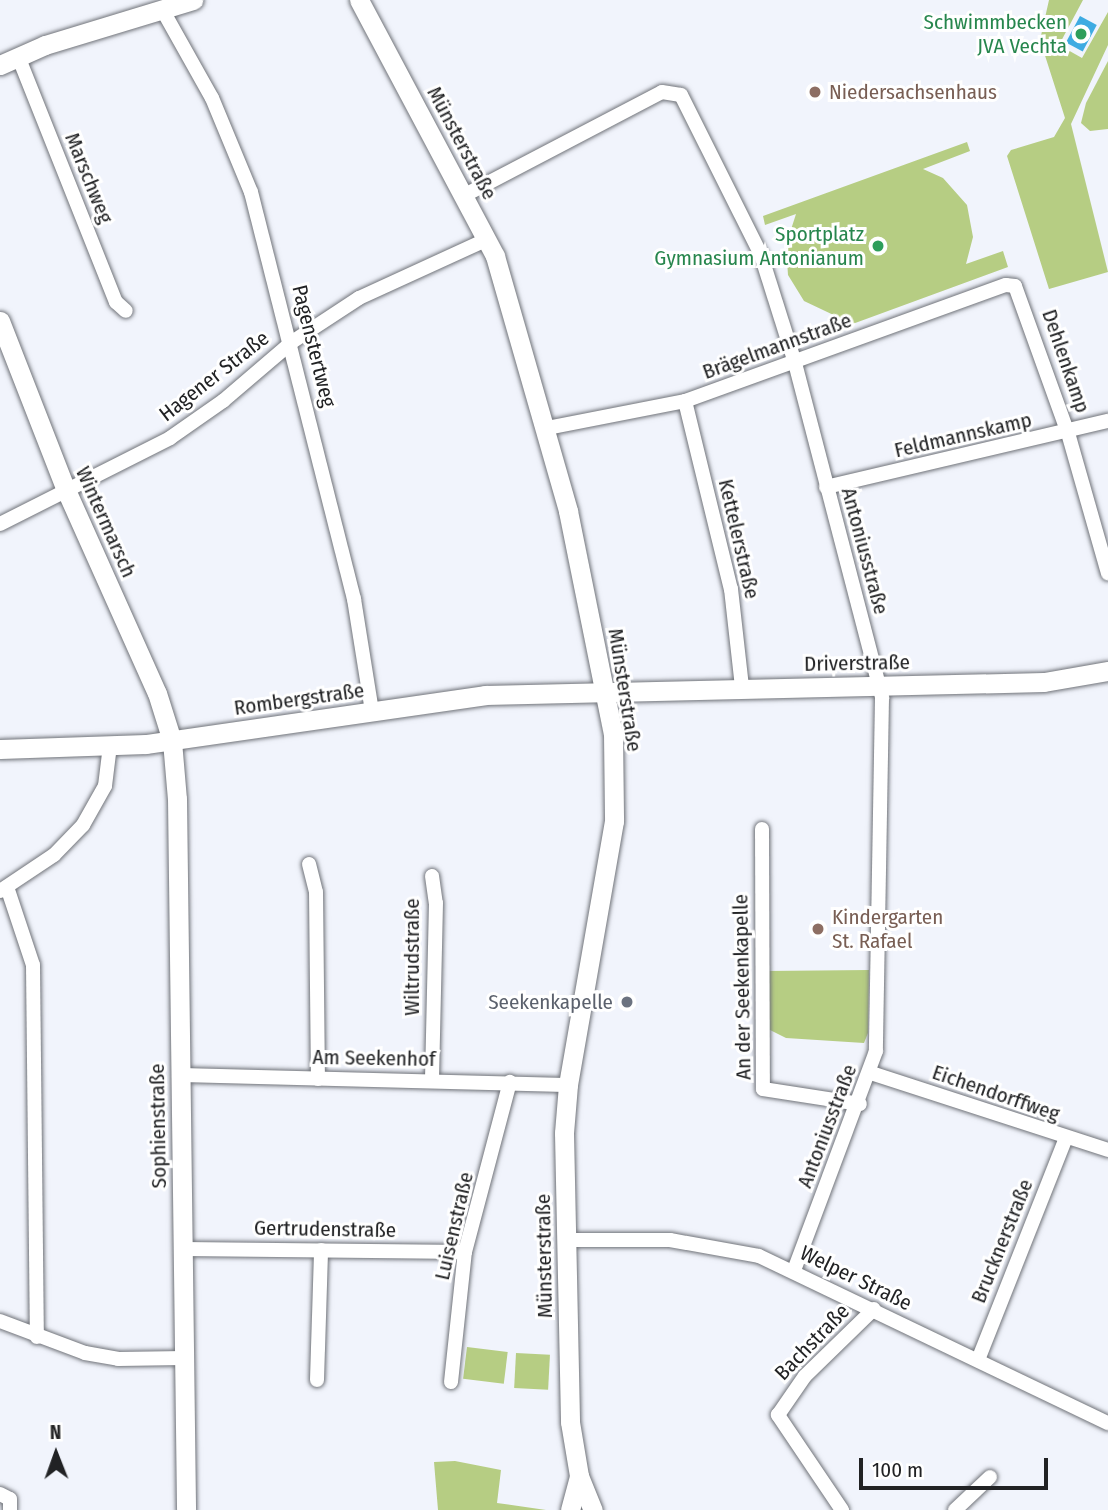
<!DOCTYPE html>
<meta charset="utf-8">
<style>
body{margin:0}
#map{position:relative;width:1108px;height:1510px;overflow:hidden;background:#f1f4fc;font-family:"Fira Sans Condensed",sans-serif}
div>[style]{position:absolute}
.green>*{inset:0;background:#b6cd83;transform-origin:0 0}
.water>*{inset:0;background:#3eabe2;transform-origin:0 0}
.roads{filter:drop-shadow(0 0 2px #707379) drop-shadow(0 0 2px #707379)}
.street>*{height:14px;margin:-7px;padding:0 7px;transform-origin:7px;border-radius:7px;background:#fff}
.secondary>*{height:19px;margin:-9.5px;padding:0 9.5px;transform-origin:9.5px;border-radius:9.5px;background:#fff}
.dots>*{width:19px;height:19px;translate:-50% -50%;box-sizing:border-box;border:4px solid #fff;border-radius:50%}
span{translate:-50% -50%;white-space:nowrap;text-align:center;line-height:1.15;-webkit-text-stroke:6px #fff;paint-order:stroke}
.leisure-label{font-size:21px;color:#27864d}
.right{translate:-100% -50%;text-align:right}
.education-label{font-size:21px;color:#785e54}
.left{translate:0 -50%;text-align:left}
.street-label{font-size:21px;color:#212224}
.worship-label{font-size:21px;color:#5b616d}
.north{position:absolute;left:21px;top:1419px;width:70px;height:70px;-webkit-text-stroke:5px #fff;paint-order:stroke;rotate:359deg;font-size:19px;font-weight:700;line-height:28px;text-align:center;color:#212224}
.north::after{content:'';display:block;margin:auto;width:24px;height:32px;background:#212224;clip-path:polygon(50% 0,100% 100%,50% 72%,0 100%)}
.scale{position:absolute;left:859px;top:1458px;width:189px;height:32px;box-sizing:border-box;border:4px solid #212224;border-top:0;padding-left:9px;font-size:21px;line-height:24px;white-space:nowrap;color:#212224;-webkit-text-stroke:5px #fff;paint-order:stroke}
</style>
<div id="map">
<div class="green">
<div style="clip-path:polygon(1049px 0,1083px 0,1059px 45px,1082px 58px,1108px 12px,1108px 45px,1071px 124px,1108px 272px,1049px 289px,1007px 156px,1011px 150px,1054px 137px,1065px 118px,1040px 40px)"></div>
<div style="clip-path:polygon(1108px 61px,1108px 129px,1090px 131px,1081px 123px,1086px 103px)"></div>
<div style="clip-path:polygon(967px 142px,970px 151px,923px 169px,943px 178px,967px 205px,973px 237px,966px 264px,1003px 251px,1008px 267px,817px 337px,814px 330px,842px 319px,804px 301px,788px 275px,786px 245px,796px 214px,765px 225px,763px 216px)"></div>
<div style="clip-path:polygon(869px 970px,868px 1033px,864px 1043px,786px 1038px,766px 1028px,766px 971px)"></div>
<div style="left:467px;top:1347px;width:41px;height:32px;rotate:7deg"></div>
<div style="left:516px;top:1353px;width:34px;height:35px;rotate:3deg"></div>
<div style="clip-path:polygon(455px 1461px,501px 1470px,497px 1503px,546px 1510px,438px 1510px,434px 1462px)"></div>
</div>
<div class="water">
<div style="left:1080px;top:16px;width:19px;height:30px;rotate:28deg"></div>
</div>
<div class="roads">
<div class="street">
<div style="left:162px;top:9px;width:102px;rotate:60.7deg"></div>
<div style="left:212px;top:98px;width:102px;rotate:67.5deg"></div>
<div style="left:251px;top:192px;width:420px;rotate:75.8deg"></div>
<div style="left:354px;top:599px;width:113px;rotate:80.9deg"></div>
<div style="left:18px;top:56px;width:265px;rotate:68.3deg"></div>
<div style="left:116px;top:302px;width:13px;rotate:42deg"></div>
<div style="left:465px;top:195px;width:222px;rotate:-27.6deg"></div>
<div style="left:662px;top:92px;width:19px;rotate:9deg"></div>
<div style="left:681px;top:95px;width:179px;rotate:63.4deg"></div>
<div style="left:761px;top:255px;width:113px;rotate:72.5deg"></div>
<div style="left:795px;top:363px;width:346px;rotate:75.4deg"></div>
<div style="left:882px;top:698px;width:353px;rotate:91deg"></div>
<div style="left:876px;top:1051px;width:234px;rotate:110.5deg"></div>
<div style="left:685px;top:401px;width:194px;rotate:76.3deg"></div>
<div style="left:731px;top:589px;width:99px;rotate:83.6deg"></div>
<div style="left:547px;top:428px;width:141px;rotate:-11.1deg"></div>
<div style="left:685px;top:401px;width:341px;rotate:-19.9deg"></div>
<div style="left:1006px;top:285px;width:9px;rotate:6deg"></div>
<div style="left:1015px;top:286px;width:156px;rotate:70.2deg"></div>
<div style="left:1068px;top:433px;width:146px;rotate:74.1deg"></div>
<div style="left:826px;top:487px;width:290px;rotate:-13.2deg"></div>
<div style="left:0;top:524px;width:191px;rotate:-26.8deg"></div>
<div style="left:170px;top:438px;width:65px;rotate:-34.9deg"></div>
<div style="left:223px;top:401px;width:91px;rotate:-40.5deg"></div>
<div style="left:292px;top:342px;width:80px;rotate:-33.3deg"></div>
<div style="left:359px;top:298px;width:142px;rotate:-24.6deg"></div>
<div style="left:762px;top:829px;width:260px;rotate:89.8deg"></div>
<div style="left:763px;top:1089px;width:98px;rotate:8.8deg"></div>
<div style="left:309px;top:864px;width:29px;rotate:76deg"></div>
<div style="left:316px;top:892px;width:187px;rotate:89.4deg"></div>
<div style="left:432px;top:876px;width:27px;rotate:82deg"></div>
<div style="left:436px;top:903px;width:178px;rotate:91.3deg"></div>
<div style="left:7px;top:887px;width:82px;rotate:71.6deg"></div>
<div style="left:33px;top:965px;width:372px;rotate:89.4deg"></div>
<div style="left:0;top:891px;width:65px;rotate:-33.7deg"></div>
<div style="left:54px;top:855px;width:42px;rotate:-46deg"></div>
<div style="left:83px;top:825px;width:45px;rotate:-60.6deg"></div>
<div style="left:105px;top:786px;width:39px;rotate:-83deg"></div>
<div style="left:871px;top:1073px;width:249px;rotate:18deg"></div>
<div style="left:179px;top:1075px;width:389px;rotate:1.5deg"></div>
<div style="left:568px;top:1240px;width:102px"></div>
<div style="left:670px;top:1240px;width:90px;rotate:10.2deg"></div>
<div style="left:759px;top:1256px;width:387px;rotate:25.6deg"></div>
<div style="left:183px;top:1249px;width:282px;rotate:0.6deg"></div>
<div style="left:0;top:1321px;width:91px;rotate:20.6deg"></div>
<div style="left:85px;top:1353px;width:34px;rotate:10deg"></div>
<div style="left:118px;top:1359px;width:66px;rotate:-0.9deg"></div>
<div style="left:978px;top:1360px;width:239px;rotate:-68.4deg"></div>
<div style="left:317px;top:1380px;width:130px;rotate:-88.2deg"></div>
<div style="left:451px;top:1382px;width:131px;rotate:-83.9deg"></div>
<div style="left:465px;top:1252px;width:176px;rotate:-75.2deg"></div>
<div style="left:0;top:1494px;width:11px;rotate:27deg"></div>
<div style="left:10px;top:1499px;width:11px;rotate:90deg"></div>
<div style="left:842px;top:1510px;width:115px;rotate:-124deg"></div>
<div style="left:778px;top:1415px;width:47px;rotate:-55.3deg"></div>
<div style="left:805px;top:1376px;width:96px;rotate:-44.2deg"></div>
<div style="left:955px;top:1510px;width:48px;rotate:-43.3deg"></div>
</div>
<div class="secondary">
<div style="left:359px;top:0;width:290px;rotate:62deg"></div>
<div style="left:495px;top:256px;width:265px;rotate:74deg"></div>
<div style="left:568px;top:511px;width:227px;rotate:78.6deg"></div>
<div style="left:613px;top:734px;width:87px;rotate:89.3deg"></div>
<div style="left:614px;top:821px;width:268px;rotate:99.9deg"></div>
<div style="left:568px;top:1085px;width:48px;rotate:94.8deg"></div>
<div style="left:564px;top:1133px;width:289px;rotate:88.8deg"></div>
<div style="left:570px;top:1422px;width:55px;rotate:80.5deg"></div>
<div style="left:579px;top:1476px;width:37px;rotate:68deg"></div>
<div style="left:0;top:65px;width:49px;rotate:-24deg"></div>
<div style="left:45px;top:45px;width:155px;rotate:-16.9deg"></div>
<div style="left:0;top:321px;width:181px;rotate:68.7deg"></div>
<div style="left:66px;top:490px;width:222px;rotate:65.9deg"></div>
<div style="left:157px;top:693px;width:50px;rotate:72.6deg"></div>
<div style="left:172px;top:741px;width:58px;rotate:85.1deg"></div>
<div style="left:177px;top:799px;width:711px;rotate:89.27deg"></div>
<div style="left:0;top:749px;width:146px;rotate:-2deg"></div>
<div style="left:146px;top:744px;width:343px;rotate:-8.2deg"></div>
<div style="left:485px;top:695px;width:559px;rotate:-1.33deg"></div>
<div style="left:1044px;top:682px;width:65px;rotate:-9.8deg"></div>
<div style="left:570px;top:1510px;width:35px;rotate:-75deg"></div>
</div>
</div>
<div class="dots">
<div style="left:1081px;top:34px;background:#2e9e5b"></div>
<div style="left:815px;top:92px;background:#8d6e63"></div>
<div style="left:878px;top:246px;background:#2e9e5b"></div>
<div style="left:818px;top:929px;background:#8d6e63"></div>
<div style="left:627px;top:1002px;background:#6b7280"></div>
</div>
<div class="leisure-label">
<span class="right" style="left:1067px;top:34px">Schwimmbecken<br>JVA Vechta</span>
<span class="right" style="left:864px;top:246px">Sportplatz<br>Gymnasium Antonianum</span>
</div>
<div class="education-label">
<span class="left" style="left:829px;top:92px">Niedersachsenhaus</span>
<span class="left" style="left:832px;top:929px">Kindergarten<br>St. Rafael</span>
</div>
<div class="street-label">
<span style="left:462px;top:143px;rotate:62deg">Münsterstraße</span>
<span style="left:89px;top:178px;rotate:68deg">Marschweg</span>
<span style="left:314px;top:346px;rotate:76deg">Pagenstertweg</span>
<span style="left:777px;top:346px;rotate:-20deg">Brägelmannstraße</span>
<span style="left:1066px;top:361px;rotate:71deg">Dehlenkamp</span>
<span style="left:214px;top:376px;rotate:-38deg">Hagener Straße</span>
<span style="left:963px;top:435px;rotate:-13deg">Feldmannskamp</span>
<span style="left:106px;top:522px;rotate:66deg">Wintermarsch</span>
<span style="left:739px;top:539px;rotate:77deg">Kettelerstraße</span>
<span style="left:865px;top:551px;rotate:75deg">Antoniusstraße</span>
<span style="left:857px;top:663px;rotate:-1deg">Driverstraße</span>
<span style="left:625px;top:690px;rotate:81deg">Münsterstraße</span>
<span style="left:299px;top:699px;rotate:-8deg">Rombergstraße</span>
<span style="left:412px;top:957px;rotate:-90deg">Wiltrudstraße</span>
<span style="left:742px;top:987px;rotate:-91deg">An der Seekenkapelle</span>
<span style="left:374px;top:1058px;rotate:1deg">Am Seekenhof</span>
<span style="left:996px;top:1093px;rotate:19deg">Eichendorffweg</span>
<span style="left:158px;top:1126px;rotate:-91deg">Sophienstraße</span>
<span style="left:827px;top:1126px;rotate:-69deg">Antoniusstraße</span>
<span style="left:454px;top:1226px;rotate:-77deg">Luisenstraße</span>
<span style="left:325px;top:1229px;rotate:1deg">Gertrudenstraße</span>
<span style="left:1002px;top:1241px;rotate:-68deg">Brucknerstraße</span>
<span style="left:544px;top:1256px;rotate:-91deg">Münsterstraße</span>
<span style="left:856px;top:1278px;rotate:26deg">Welper Straße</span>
<span style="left:812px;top:1342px;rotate:-46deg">Bachstraße</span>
</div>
<div class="worship-label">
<span class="right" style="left:613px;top:1002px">Seekenkapelle</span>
</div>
<div class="north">N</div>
<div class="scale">100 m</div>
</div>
